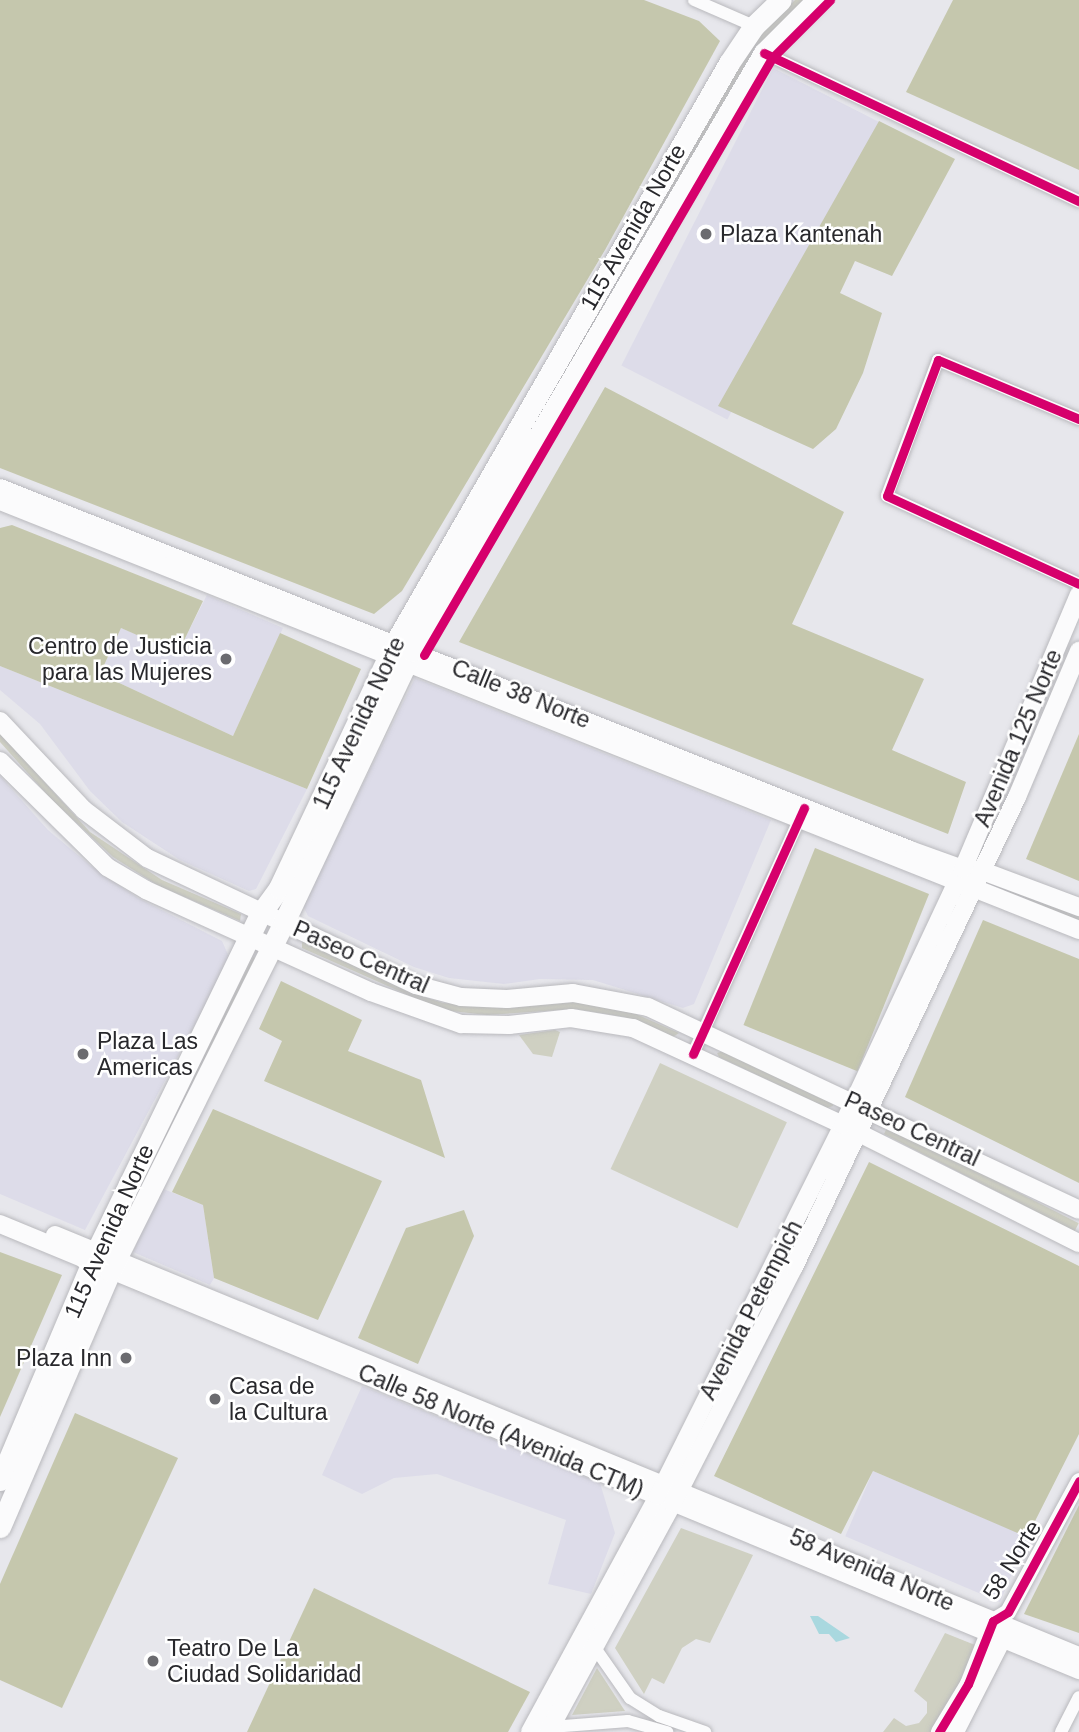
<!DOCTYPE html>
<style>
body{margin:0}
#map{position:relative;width:1079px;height:1732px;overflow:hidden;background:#e7e7ec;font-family:Arial,sans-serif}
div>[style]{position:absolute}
.built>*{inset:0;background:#dddce9;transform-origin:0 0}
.green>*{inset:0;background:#cfd0c2;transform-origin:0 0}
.forest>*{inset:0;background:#c5c7ad;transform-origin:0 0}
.water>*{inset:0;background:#a9d8df}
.roads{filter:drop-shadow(0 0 2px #b9b9bd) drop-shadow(0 0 2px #b9b9bd)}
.minor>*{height:12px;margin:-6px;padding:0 6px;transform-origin:6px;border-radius:6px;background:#fbfbfc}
.tertiary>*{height:16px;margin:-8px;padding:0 8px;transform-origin:8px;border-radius:8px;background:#fbfbfc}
.secondary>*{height:18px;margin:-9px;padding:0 9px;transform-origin:9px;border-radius:9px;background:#fbfbfc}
.primary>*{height:21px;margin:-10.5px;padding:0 10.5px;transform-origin:10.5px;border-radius:10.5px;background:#fbfbfc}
.cycleway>*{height:9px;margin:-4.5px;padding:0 4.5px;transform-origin:4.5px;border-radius:4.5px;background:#d6006c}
.dots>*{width:19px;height:19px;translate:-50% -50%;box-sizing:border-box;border:4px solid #fff;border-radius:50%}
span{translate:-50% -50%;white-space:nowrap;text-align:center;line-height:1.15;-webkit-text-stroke:5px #fff;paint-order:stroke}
.street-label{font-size:23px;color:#28282c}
.poi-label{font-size:23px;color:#28282c}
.left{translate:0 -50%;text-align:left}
.right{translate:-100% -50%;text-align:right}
</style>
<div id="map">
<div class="built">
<div style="left:773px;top:68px;width:119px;height:334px;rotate:27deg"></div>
<div style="clip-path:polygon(207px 595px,283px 628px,233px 736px,100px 674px,121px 628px,178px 652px)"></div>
<div style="clip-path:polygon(0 666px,307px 789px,256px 889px,249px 891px,180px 860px,122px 822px,90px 791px,40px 724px,0 690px)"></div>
<div style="clip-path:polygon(415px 678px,771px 820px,694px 1004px,683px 1008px,593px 980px,540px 979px,504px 984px,449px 978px,414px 967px,308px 916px,303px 906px)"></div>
<div style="clip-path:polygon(0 776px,48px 830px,91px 866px,138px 898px,222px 941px,230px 959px,85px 1230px,0 1194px)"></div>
<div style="clip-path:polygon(161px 1188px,203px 1205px,214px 1278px,210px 1285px,133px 1252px)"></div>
<div style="clip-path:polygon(362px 1386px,600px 1483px,615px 1533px,591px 1594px,548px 1584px,566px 1520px,437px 1474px,394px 1478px,362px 1494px,322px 1475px)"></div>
<div style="left:873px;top:1471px;width:168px;height:71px;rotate:23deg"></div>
</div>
<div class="green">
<div style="clip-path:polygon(795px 0,804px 0,754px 50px,630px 261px,626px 259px,753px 42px)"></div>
<div style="clip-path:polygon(0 733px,90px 832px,162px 880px,241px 914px,240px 921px,157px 885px,113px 857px,51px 799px,0 742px)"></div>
<div style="clip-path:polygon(999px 884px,1079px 916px,1079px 921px,1005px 891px,997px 887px)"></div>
<div style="clip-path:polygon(302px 941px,409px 992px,443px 1003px,508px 1008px,575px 1002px,627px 1010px,679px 1033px,673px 1037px,624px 1017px,575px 1009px,487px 1015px,442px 1010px,302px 948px)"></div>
<div style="clip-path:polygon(253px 957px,255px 958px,110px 1247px)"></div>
<div style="clip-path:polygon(555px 1030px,560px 1032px,552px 1057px,533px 1054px,519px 1035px)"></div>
<div style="clip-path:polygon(723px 1051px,832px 1100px,833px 1106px,827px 1108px,719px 1057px,717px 1053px)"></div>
<div style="left:660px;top:1063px;width:140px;height:117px;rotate:25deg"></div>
<div style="left:888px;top:1126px;width:214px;height:9px;rotate:27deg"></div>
<div style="clip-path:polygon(681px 1528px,753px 1555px,710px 1643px,696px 1639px,682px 1648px,664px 1684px,652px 1678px,644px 1694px,615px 1648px)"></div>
<div style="clip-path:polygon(945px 1633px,975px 1645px,956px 1695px,931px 1732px,883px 1732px,894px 1718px,906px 1726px,919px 1723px,927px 1713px,927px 1702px,914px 1691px)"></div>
<div style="clip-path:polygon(597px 1668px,625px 1711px,572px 1715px)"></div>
</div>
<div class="forest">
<div style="clip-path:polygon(0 0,644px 0,699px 21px,720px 41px,605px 250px,402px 591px,374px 614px,0 468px)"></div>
<div style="clip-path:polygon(953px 0,1079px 0,1079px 170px,906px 92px)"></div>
<div style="clip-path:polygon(879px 121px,955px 159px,892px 276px,855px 261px,840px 293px,882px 313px,863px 373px,836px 429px,813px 449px,718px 406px)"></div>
<div style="clip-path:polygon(605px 387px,844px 512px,792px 624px,924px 679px,892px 750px,966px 782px,948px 834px,459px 642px)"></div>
<div style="clip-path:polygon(12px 525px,203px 601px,178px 653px,121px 628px,100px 674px,233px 736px,280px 633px,361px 669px,307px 789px,0 666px,0 528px)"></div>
<div style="clip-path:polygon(1079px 734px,1079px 881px,1026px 859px)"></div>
<div style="left:815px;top:848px;width:123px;height:191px;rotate:22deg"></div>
<div style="clip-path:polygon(983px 920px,1079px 959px,1079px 1183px,905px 1097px)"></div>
<div style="clip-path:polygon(281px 981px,362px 1020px,348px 1051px,421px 1080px,445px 1158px,264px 1081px,282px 1041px,259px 1029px)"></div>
<div style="clip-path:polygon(213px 1109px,382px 1181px,318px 1320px,214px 1278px,203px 1205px,172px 1192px)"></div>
<div style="clip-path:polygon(869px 1162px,1079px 1266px,1079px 1434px,1027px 1537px,873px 1471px,841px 1534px,714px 1476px)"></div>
<div style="clip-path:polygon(464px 1210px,474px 1236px,418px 1364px,358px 1338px,406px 1228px)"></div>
<div style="clip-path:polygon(0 1252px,62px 1275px,0 1417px)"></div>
<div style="clip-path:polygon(75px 1413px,178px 1458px,62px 1708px,0 1680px,0 1584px)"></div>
<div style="clip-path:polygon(1079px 1505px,1079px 1633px,1024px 1614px)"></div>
<div style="clip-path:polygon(314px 1588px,530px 1692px,508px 1732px,247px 1732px)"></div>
</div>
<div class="water">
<div style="clip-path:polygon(810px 1616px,818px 1616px,850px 1638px,836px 1642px,829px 1634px,819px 1634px)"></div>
</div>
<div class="roads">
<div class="minor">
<div style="left:694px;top:0;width:65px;rotate:23.4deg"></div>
<div style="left:764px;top:53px;width:348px;rotate:25.2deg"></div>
<div style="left:1079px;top:419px;width:153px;rotate:-157.3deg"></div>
<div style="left:938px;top:360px;width:145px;rotate:110.6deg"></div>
<div style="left:887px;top:496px;width:211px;rotate:24.6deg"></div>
<div style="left:693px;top:1054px;width:266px;rotate:-65.6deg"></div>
<div style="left:595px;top:1648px;width:61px;rotate:55deg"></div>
<div style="left:630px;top:1698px;width:34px;rotate:32deg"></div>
<div style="left:659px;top:1716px;width:49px;rotate:19.2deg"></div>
<div style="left:551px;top:1727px;width:77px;rotate:-4.5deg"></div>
<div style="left:628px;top:1721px;width:41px;rotate:15.8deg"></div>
<div style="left:1061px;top:1732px;width:39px;rotate:-63deg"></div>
</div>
<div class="tertiary">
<div style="left:939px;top:1732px;width:56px;rotate:-58.9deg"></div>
<div style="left:968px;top:1684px;width:68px;rotate:-68.4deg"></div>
<div style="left:993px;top:1621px;width:17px;rotate:-31deg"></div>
<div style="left:1008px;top:1612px;width:149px;rotate:-61.5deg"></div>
<div style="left:956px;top:1732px;width:117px;rotate:-63deg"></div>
</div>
<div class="secondary">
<div style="left:0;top:488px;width:979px;rotate:21.69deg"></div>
<div style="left:910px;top:850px;width:56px;rotate:19.7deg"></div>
<div style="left:963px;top:869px;width:17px;rotate:3deg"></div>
<div style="left:980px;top:870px;width:106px;rotate:20.5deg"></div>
<div style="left:0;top:501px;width:1161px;rotate:21.68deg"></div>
<div style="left:0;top:721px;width:122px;rotate:46.7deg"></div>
<div style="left:84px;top:810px;width:79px;rotate:37.3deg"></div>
<div style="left:147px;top:858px;width:297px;rotate:25.3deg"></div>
<div style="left:416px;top:985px;width:47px;rotate:14.9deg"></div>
<div style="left:461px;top:997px;width:46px;rotate:2.5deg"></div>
<div style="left:507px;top:999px;width:66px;rotate:-5.2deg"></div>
<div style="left:573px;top:993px;width:76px;rotate:10.6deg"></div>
<div style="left:648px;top:1007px;width:476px;rotate:25.2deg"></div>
<div style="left:0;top:761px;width:151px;rotate:44.7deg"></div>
<div style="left:107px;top:867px;width:45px;rotate:30.5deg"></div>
<div style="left:146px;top:890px;width:247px;rotate:24.4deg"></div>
<div style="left:371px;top:992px;width:96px;rotate:19.6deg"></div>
<div style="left:461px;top:1024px;width:48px;rotate:1.2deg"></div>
<div style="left:509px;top:1025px;width:62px;rotate:-6.4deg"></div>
<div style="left:571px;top:1018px;width:63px;rotate:9.2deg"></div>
<div style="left:633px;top:1028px;width:231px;rotate:24.8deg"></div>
<div style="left:843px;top:1125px;width:264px;rotate:26.6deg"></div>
<div style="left:0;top:1224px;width:1168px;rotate:22.46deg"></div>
<div style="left:55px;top:1235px;width:1107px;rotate:22.35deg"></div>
<div style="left:530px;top:1732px;width:268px;rotate:-61.5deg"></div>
<div style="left:658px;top:1496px;width:415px;rotate:-63.5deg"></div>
<div style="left:843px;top:1125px;width:283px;rotate:-64.9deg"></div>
<div style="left:963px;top:869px;width:298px;rotate:-67.1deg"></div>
<div style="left:548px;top:1732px;width:261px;rotate:-61.4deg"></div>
<div style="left:673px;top:1503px;width:265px;rotate:-62.9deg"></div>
<div style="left:794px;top:1267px;width:520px;rotate:-64.62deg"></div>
<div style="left:1017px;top:797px;width:159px;rotate:-67deg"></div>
</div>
<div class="primary">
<div style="left:0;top:1480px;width:252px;rotate:-67.1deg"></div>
<div style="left:98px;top:1248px;width:373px;rotate:-64.1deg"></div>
<div style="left:261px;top:913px;width:31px;rotate:-54deg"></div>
<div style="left:279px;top:888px;width:271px;rotate:-64.7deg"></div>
<div style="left:395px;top:643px;width:669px;rotate:-60.06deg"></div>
<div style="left:729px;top:63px;width:45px;rotate:-56deg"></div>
<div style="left:754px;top:26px;width:37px;rotate:-44deg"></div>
<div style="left:0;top:1527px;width:279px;rotate:-66.7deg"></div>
<div style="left:110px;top:1271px;width:390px;rotate:-63.5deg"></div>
<div style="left:284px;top:922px;width:300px;rotate:-64.7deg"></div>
<div style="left:412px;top:651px;width:694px;rotate:-59.52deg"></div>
<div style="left:764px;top:53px;width:75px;rotate:-45deg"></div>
</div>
</div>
<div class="cycleway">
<div style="left:764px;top:53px;width:348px;rotate:25.2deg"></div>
<div style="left:1079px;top:419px;width:153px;rotate:-157.3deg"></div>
<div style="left:938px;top:360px;width:145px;rotate:110.6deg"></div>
<div style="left:887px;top:496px;width:211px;rotate:24.6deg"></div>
<div style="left:424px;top:655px;width:691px;rotate:-59.76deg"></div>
<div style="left:772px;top:58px;width:82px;rotate:-45deg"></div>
<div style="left:693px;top:1054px;width:270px;rotate:-65.7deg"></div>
<div style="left:939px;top:1732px;width:56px;rotate:-58.9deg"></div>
<div style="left:968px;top:1684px;width:68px;rotate:-68.4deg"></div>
<div style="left:993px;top:1621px;width:17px;rotate:-31deg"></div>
<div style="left:1008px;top:1612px;width:149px;rotate:-61.5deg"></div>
</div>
<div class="dots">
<div style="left:706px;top:234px;background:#6b6b6f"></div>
<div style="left:226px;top:659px;background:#6b6b6f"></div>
<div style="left:83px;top:1054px;background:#6b6b6f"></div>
<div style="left:126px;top:1358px;background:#6b6b6f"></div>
<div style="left:215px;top:1399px;background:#6b6b6f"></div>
<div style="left:153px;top:1661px;background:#6b6b6f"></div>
</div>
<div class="street-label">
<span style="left:633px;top:227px;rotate:-60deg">115 Avenida Norte</span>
<span style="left:521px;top:694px;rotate:22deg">Calle 38 Norte</span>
<span style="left:359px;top:723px;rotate:-65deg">115 Avenida Norte</span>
<span style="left:1018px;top:738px;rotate:-67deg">Avenida 125 Norte</span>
<span style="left:361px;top:957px;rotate:24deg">Paseo Central</span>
<span style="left:912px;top:1129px;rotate:25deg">Paseo Central</span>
<span style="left:109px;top:1231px;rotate:-66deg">115 Avenida Norte</span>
<span style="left:751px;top:1310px;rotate:-63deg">Avenida Petempich</span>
<span style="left:501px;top:1431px;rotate:23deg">Calle 58 Norte (Avenida CTM)</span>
<span style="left:1012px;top:1560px;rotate:-58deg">58 Norte</span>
<span style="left:872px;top:1570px;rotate:23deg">58 Avenida Norte</span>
</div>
<div class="poi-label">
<span class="left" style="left:720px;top:234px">Plaza Kantenah</span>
<span class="right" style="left:212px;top:659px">Centro de Justicia<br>para las Mujeres</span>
<span class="left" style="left:97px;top:1054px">Plaza Las<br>Americas</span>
<span class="right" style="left:112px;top:1358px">Plaza Inn</span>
<span class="left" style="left:229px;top:1399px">Casa de<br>la Cultura</span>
<span class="left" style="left:167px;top:1661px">Teatro De La<br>Ciudad Solidaridad</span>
</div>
</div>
